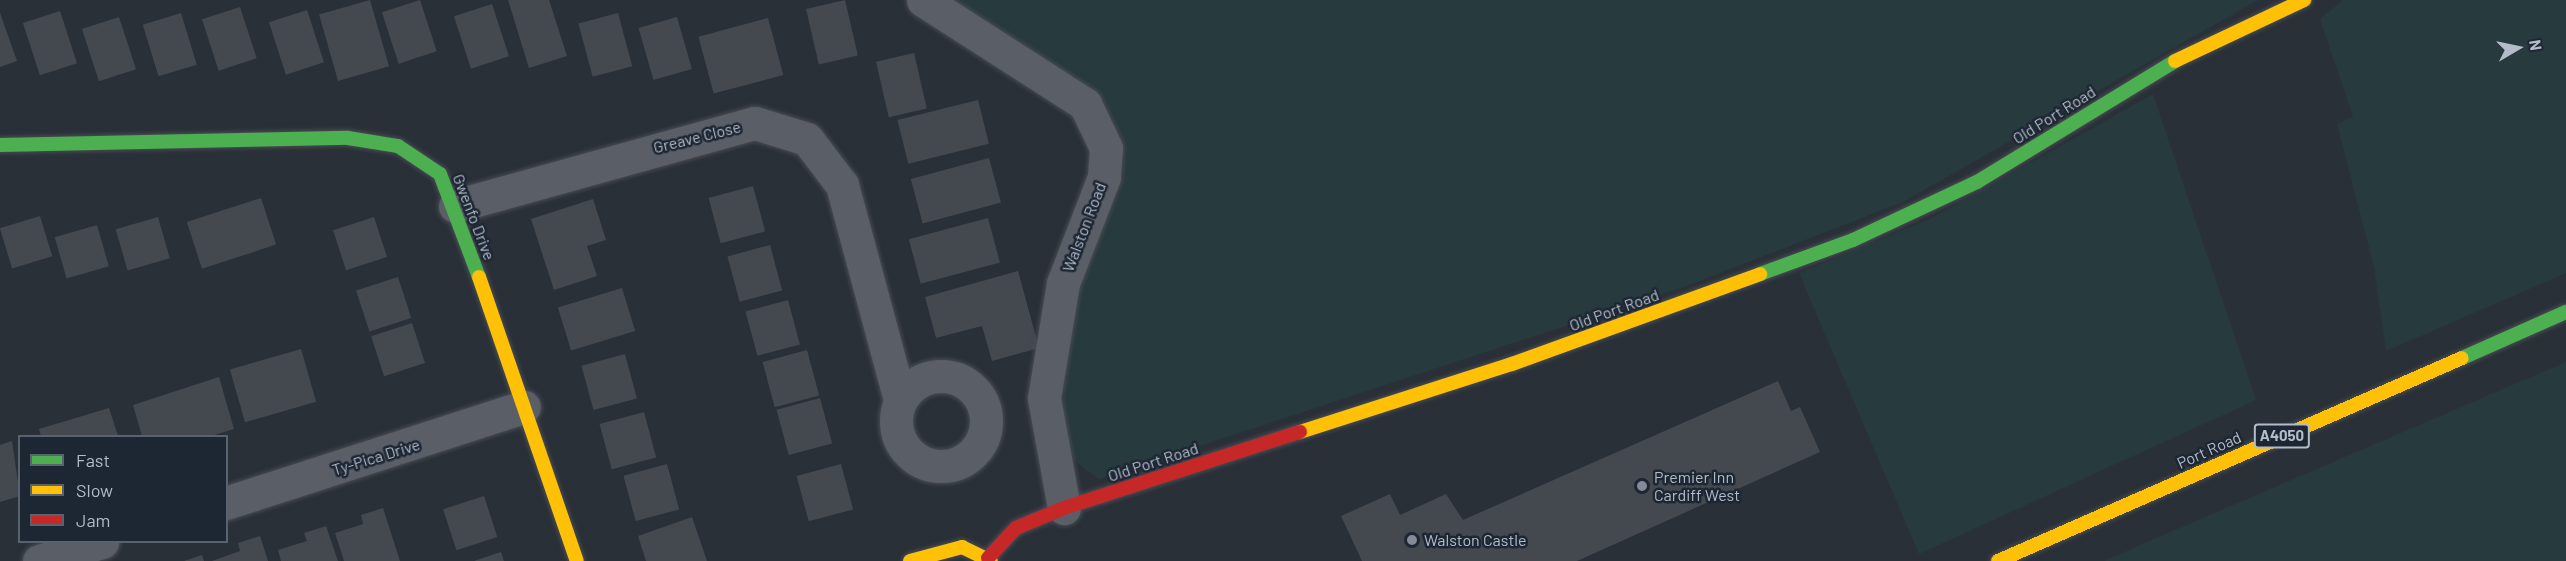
<!DOCTYPE html>
<style>
body{margin:0}
#map{position:relative;width:2566px;height:561px;overflow:hidden;background:#2a3038;font-family:Barlow,sans-serif}
div>[style]{position:absolute}
.green>*{inset:0;background:#273a3e}
.building>*{inset:0;background:#444950;transform-origin:0 0}
.roads{filter:drop-shadow(0 0 2px #484c53) drop-shadow(0 0 2px #484c53)}
.street>*{height:33px;margin:-16.5px;padding:0 16.5px;transform-origin:16.5px;border-radius:16.5px;background:#5a5e66}
.street>.ring{margin:-16.5px;padding:0;box-sizing:content-box;background:none;border:33px solid #5a5e66;border-radius:50%}
.fast>*{height:14px;margin:-7px;padding:0 7px;transform-origin:7px;border-radius:7px;background:#4caf50}
.slow>*{height:14px;margin:-7px;padding:0 7px;transform-origin:7px;border-radius:7px;background:#ffc107}
.jam>*{height:14px;margin:-7px;padding:0 7px;transform-origin:7px;border-radius:7px;background:#c62828}
.dots>*{width:16px;height:16px;translate:-50% -50%;box-sizing:border-box;border:3px solid #1d2633;border-radius:50%}
span{translate:-50% -50%;white-space:nowrap;text-align:center;line-height:1.15;-webkit-text-stroke:5px #1d2633;paint-order:stroke}
.shield-label span{padding:2px 4px;background:#1d2633;border:2px solid;border-radius:4px;-webkit-text-stroke-width:0}
.shield-label{font-size:15px;color:#b4bcc9;font-weight:700}
.street-label{font-size:16px;color:#b4bcc9}
.poi-label{font-size:16px;color:#b4bcc9}
.left{translate:0 -50%;text-align:left}
.legend{position:absolute;left:18px;top:435px;width:210px;height:108px;box-sizing:border-box;background:#1d2633;border:2px solid #59626f;margin:0;padding:8px 10px;list-style:none;font-size:18px;color:#b4bcc9}
.legend li{display:flex;align-items:center;gap:12px;height:30px}
.legend b{width:30px;border:2px solid #59626f}
.north{position:absolute;left:2488px;top:18px;width:60px;height:60px;-webkit-text-stroke:4px #1d2633;paint-order:stroke;rotate:81deg;font-size:16px;font-weight:700;line-height:24px;text-align:center;color:#b4bcc9}
.north::after{content:'';display:block;margin:auto;width:21px;height:27px;background:#b4bcc9;clip-path:polygon(50% 0,100% 100%,50% 72%,0 100%)}
</style>
<div id="map">
<div class="green">
<div style="clip-path:polygon(938px 0,2258px 0,1903px 202px,1687px 286px,1099px 479px,1072px 459px,1065px 441px,1062px 342px,1117px 141px,1113px 122px,1103px 106px)"></div>
<div style="clip-path:polygon(2343px 0,2566px 0,2566px 273px,2386px 351px,2374px 267px,2337px 124px,2353px 117px,2320px 19px)"></div>
<div style="clip-path:polygon(2153px 94px,2256px 400px,1919px 554px,1799px 273px,1932px 218px)"></div>
<div style="clip-path:polygon(2566px 362px,2566px 561px,2104px 561px,2154px 539px)"></div>
</div>
<div class="building">
<div style="left:370px;top:0;width:69px;height:53px;rotate:74deg"></div>
<div style="left:420px;top:0;width:54px;height:40px;rotate:72deg"></div>
<div style="clip-path:polygon(508px 0,549px 0,567px 56px,529px 68px)"></div>
<div style="left:845px;top:0;width:57px;height:40px;rotate:77deg"></div>
<div style="left:492px;top:4px;width:55px;height:40px;rotate:72deg"></div>
<div style="left:240px;top:7px;width:54px;height:40px;rotate:72deg"></div>
<div style="left:307px;top:10px;width:55px;height:40px;rotate:72deg"></div>
<div style="left:60px;top:11px;width:55px;height:39px;rotate:72deg"></div>
<div style="clip-path:polygon(0 13px,17px 61px,0 67px)"></div>
<div style="left:181px;top:13px;width:54px;height:40px;rotate:73deg"></div>
<div style="left:618px;top:13px;width:55px;height:41px;rotate:75deg"></div>
<div style="left:119px;top:17px;width:55px;height:39px;rotate:72deg"></div>
<div style="left:677px;top:17px;width:54px;height:40px;rotate:74deg"></div>
<div style="left:768px;top:18px;width:59px;height:72px;rotate:75deg"></div>
<div style="left:914px;top:53px;width:57px;height:39px;rotate:77deg"></div>
<div style="left:978px;top:100px;width:45px;height:83px;rotate:76deg"></div>
<div style="left:989px;top:158px;width:46px;height:81px;rotate:75deg"></div>
<div style="left:753px;top:186px;width:47px;height:46px;rotate:75deg"></div>
<div style="left:261px;top:198px;width:49px;height:78px;rotate:72deg"></div>
<div style="clip-path:polygon(593px 199px,606px 240px,587px 246px,597px 276px,554px 290px,531px 219px)"></div>
<div style="left:40px;top:216px;width:42px;height:42px;rotate:73deg"></div>
<div style="left:158px;top:217px;width:43px;height:44px;rotate:74deg"></div>
<div style="left:374px;top:217px;width:42px;height:43px;rotate:72deg"></div>
<div style="left:988px;top:218px;width:46px;height:82px;rotate:75deg"></div>
<div style="left:97px;top:225px;width:43px;height:44px;rotate:74deg"></div>
<div style="left:770px;top:245px;width:47px;height:44px;rotate:75deg"></div>
<div style="clip-path:polygon(1018px 271px,1039px 348px,992px 361px,982px 326px,936px 338px,925px 297px)"></div>
<div style="left:398px;top:277px;width:43px;height:44px;rotate:72deg"></div>
<div style="left:622px;top:288px;width:45px;height:67px;rotate:73deg"></div>
<div style="left:788px;top:300px;width:46px;height:44px;rotate:75deg"></div>
<div style="left:412px;top:323px;width:42px;height:43px;rotate:72deg"></div>
<div style="left:301px;top:349px;width:55px;height:74px;rotate:74deg"></div>
<div style="left:807px;top:350px;width:47px;height:46px;rotate:75deg"></div>
<div style="left:625px;top:354px;width:46px;height:45px;rotate:75deg"></div>
<div style="clip-path:polygon(219px 377px,234px 429px,211px 436px,142px 436px,133px 405px)"></div>
<div style="clip-path:polygon(1778px 381px,1791px 411px,1800px 407px,1820px 452px,1577px 561px,1362px 561px,1341px 516px,1390px 494px,1400px 515px,1446px 494px,1463px 520px)"></div>
<div style="left:820px;top:398px;width:47px;height:45px;rotate:75deg"></div>
<div style="clip-path:polygon(109px 408px,118px 436px,41px 436px,39px 429px)"></div>
<div style="left:644px;top:412px;width:47px;height:46px;rotate:75deg"></div>
<div style="clip-path:polygon(12px 441px,20px 496px,0 502px,0 445px)"></div>
<div style="left:667px;top:464px;width:47px;height:45px;rotate:75deg"></div>
<div style="left:841px;top:464px;width:47px;height:46px;rotate:75deg"></div>
<div style="left:484px;top:496px;width:43px;height:43px;rotate:72deg"></div>
<div style="clip-path:polygon(383px 508px,400px 561px,344px 561px,335px 533px,363px 524px,361px 515px)"></div>
<div style="clip-path:polygon(692px 517px,707px 561px,646px 561px,638px 536px)"></div>
<div style="clip-path:polygon(326px 526px,338px 561px,281px 561px,278px 550px,307px 541px,304px 533px)"></div>
<div style="clip-path:polygon(260px 536px,268px 561px,212px 561px,240px 551px,238px 543px)"></div>
<div style="clip-path:polygon(501px 552px,504px 561px,474px 561px)"></div>
<div style="clip-path:polygon(202px 555px,204px 561px,184px 561px)"></div>
</div>
<div class="roads">
<div class="street">
<div style="left:923px;top:0;width:193px;rotate:32.7deg"></div>
<div style="left:1085px;top:104px;width:49px;rotate:64.5deg"></div>
<div style="left:1106px;top:148px;width:29px;rotate:94deg"></div>
<div style="left:1104px;top:177px;width:114px;rotate:111.1deg"></div>
<div style="left:1063px;top:283px;width:117px;rotate:99.4deg"></div>
<div style="left:1044px;top:398px;width:112px;rotate:79.7deg"></div>
<div style="left:455px;top:206px;width:311px;rotate:-15.5deg"></div>
<div style="left:755px;top:123px;width:54px;rotate:17.1deg"></div>
<div style="left:807px;top:139px;width:58px;rotate:52.7deg"></div>
<div style="left:842px;top:185px;width:223px;rotate:74.9deg"></div>
<div class="ring" style="left:896px;top:376px;width:57px;height:57px"></div>
<div style="left:226px;top:503px;width:313px;rotate:-17.9deg"></div>
<div style="left:39px;top:561px;width:66px;rotate:-16.8deg"></div>
</div>
<div class="fast">
<div style="left:0;top:145px;width:348px;rotate:-1.2deg"></div>
<div style="left:348px;top:138px;width:51px;rotate:9.1deg"></div>
<div style="left:398px;top:146px;width:50px;rotate:33.7deg"></div>
<div style="left:440px;top:174px;width:110px;rotate:69.3deg"></div>
<div style="left:1760px;top:274px;width:99px;rotate:-20.1deg"></div>
<div style="left:1853px;top:240px;width:137px;rotate:-25.1deg"></div>
<div style="left:1977px;top:182px;width:232px;rotate:-31.4deg"></div>
<div style="left:2462px;top:358px;width:114px;rotate:-23.9deg"></div>
</div>
<div class="slow">
<div style="left:2175px;top:61px;width:143px;rotate:-25.3deg"></div>
<div style="left:479px;top:277px;width:300px;rotate:71deg"></div>
<div style="left:1300px;top:432px;width:223px;rotate:-17.8deg"></div>
<div style="left:1512px;top:364px;width:264px;rotate:-19.9deg"></div>
<div style="left:910px;top:561px;width:54px;rotate:-15.1deg"></div>
<div style="left:962px;top:547px;width:32px;rotate:26deg"></div>
<div style="left:1998px;top:561px;width:506px;rotate:-23.63deg"></div>
</div>
<div class="jam">
<div style="left:988px;top:558px;width:41px;rotate:-47deg"></div>
<div style="left:1016px;top:528px;width:52px;rotate:-22.6deg"></div>
<div style="left:1064px;top:508px;width:248px;rotate:-17.9deg"></div>
</div>
</div>
<div class="dots">
<div style="left:1642px;top:486px;background:#848b96"></div>
<div style="left:1412px;top:540px;background:#848b96"></div>
</div>
<div class="shield-label">
<span style="left:2282px;top:436px">A4050</span>
</div>
<div class="street-label">
<span style="left:2054px;top:115px;rotate:-32deg">Old Port Road</span>
<span style="left:697px;top:137px;rotate:-14deg">Greave Close</span>
<span style="left:474px;top:217px;rotate:69deg">Gwenfo Drive</span>
<span style="left:1084px;top:227px;rotate:-69deg">Walston Road</span>
<span style="left:1614px;top:310px;rotate:-20deg">Old Port Road</span>
<span style="left:2209px;top:450px;rotate:-24deg">Port Road</span>
<span style="left:376px;top:457px;rotate:-17deg">Ty-Pica Drive</span>
<span style="left:1153px;top:462px;rotate:-18deg">Old Port Road</span>
</div>
<div class="poi-label">
<span class="left" style="left:1654px;top:486px">Premier Inn<br>Cardiff West</span>
<span class="left" style="left:1424px;top:540px">Walston Castle</span>
</div>
<ul class="legend">
<li><b style="height:8px;background:#4caf50"></b>Fast</li>
<li><b style="height:8px;background:#ffc107"></b>Slow</li>
<li><b style="height:8px;background:#c62828"></b>Jam</li>
</ul>
<div class="north">N</div>
</div>
